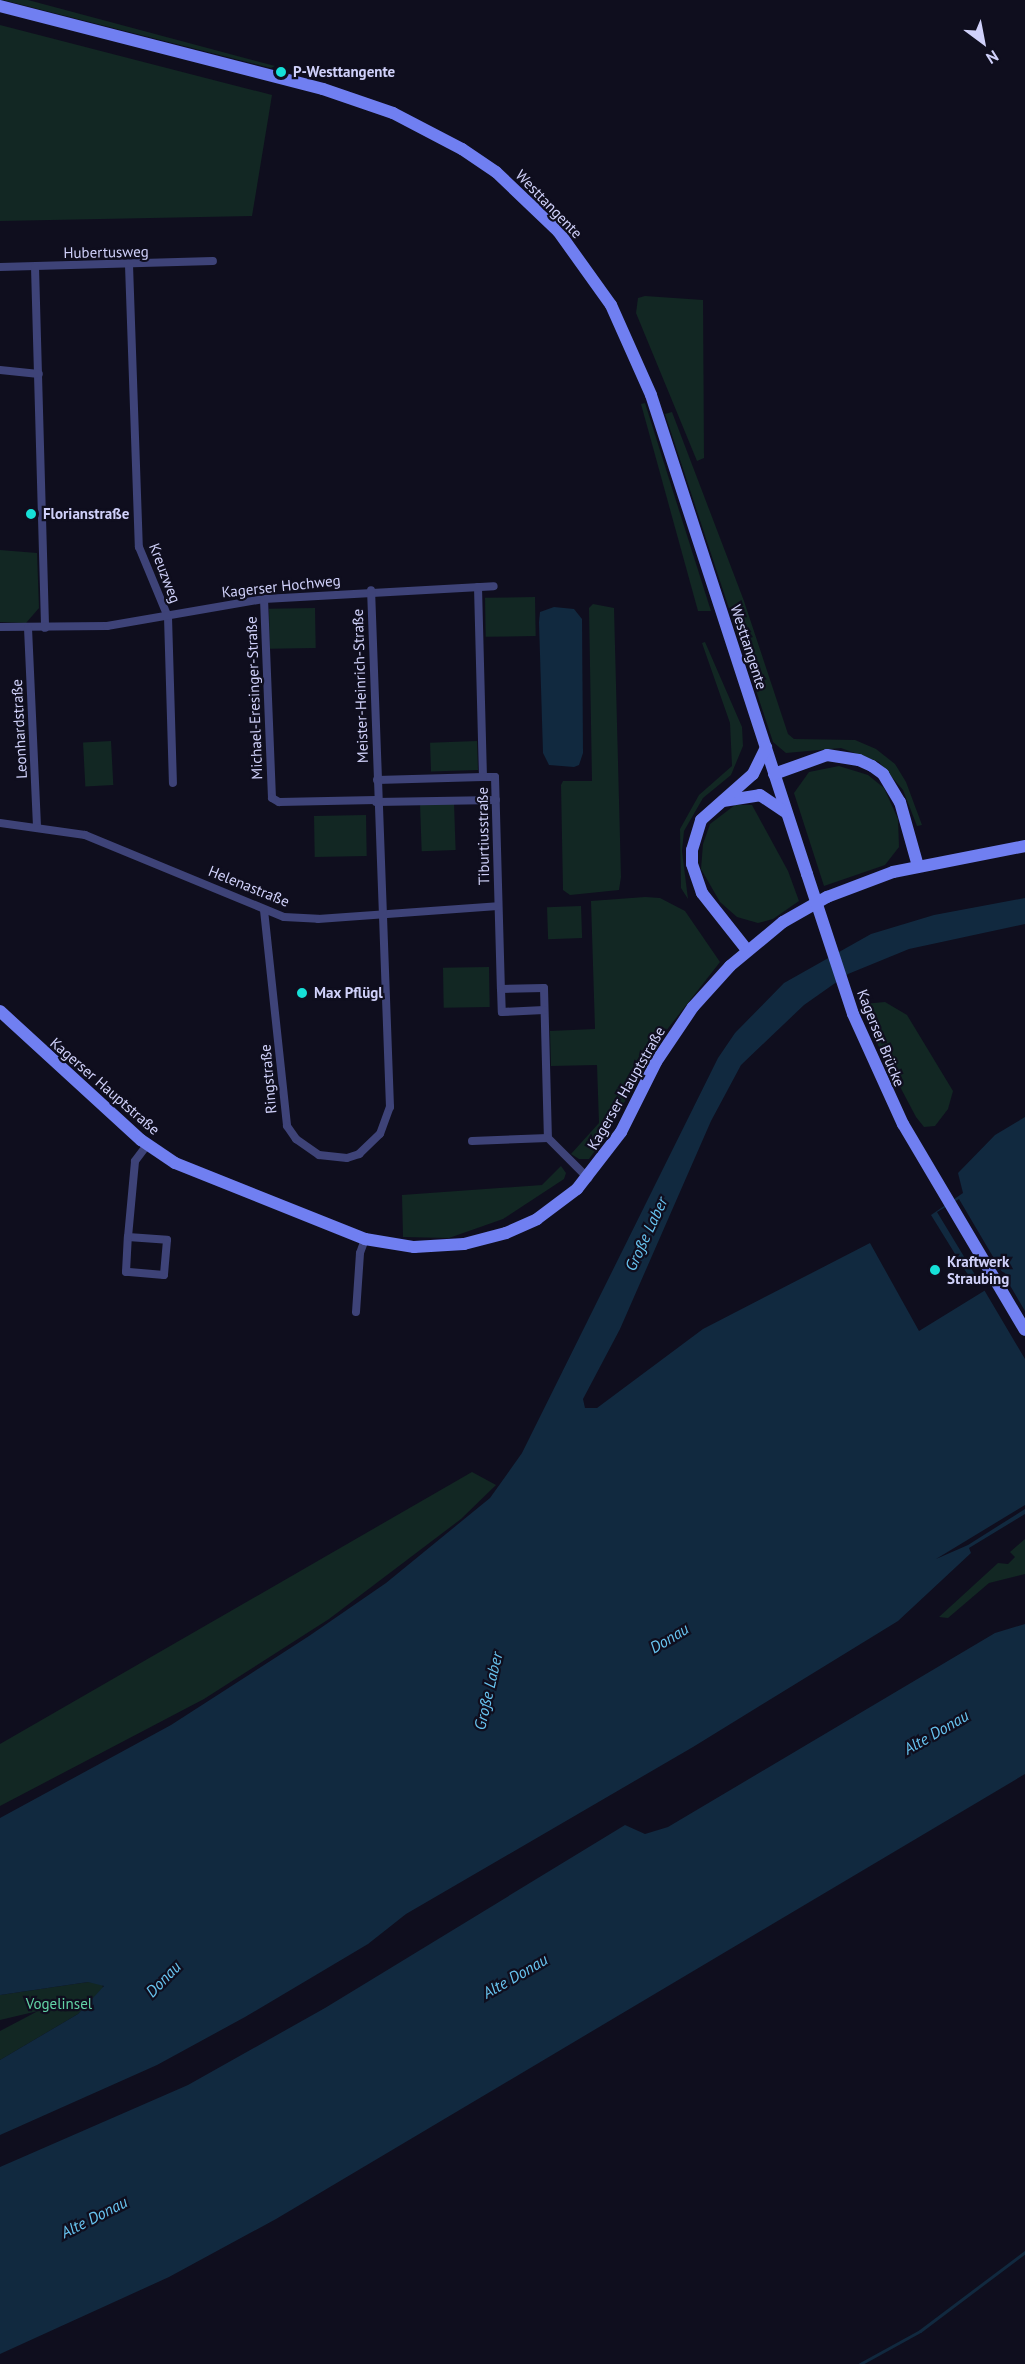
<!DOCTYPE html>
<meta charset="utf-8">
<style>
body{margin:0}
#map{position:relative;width:1025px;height:2364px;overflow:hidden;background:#0f0e1e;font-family:"PT Sans",sans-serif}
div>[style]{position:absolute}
.green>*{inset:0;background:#122723;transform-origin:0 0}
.water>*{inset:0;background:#11293f}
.pier>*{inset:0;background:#0f0e1e}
.stream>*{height:3px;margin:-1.5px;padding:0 1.5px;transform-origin:1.5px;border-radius:1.5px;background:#11293f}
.street>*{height:8px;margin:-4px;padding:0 4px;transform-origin:4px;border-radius:4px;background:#3e4378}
.secondary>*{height:12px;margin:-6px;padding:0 6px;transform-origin:6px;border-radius:6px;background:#707ff1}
.secondary-bridge>*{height:12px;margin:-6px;padding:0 6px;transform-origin:6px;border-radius:6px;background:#707ff1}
.dots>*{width:16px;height:16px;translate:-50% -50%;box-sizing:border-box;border:3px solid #0f0e1e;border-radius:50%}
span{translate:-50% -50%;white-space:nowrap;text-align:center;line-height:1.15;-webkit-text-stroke:4.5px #0f0e1e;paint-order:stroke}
.poi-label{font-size:15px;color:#d0d1fa;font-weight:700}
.left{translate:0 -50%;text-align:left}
.street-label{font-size:15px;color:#d0d1fa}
.park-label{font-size:15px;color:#63d3a7}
.water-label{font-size:16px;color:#68c4f0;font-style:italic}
.north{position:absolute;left:953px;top:12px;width:60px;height:60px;-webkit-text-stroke:4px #0f0e1e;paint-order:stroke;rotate:148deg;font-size:16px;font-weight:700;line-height:24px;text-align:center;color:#d0d1fa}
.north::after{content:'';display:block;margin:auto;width:21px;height:27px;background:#d0d1fa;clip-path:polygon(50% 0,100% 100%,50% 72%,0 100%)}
</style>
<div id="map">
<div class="green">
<div style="clip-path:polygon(3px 0,28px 0,275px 66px,271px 68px)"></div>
<div style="clip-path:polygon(0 25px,272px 95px,252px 216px,0 221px)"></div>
<div style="clip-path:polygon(645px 296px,703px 300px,704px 458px,697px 461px,636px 313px,638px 298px)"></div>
<div style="clip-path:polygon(645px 403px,711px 611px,698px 611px,641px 404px)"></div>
<div style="clip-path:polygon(672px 412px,744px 601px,788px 734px,794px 739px,855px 740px,876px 749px,895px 764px,906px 782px,922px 825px,917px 826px,903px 790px,879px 762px,841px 748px,786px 753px,773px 742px,665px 414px)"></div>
<div style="clip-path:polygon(0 550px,37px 553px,39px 608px,26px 623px,0 622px)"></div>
<div style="left:535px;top:597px;width:39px;height:50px;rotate:89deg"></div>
<div style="clip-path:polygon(593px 604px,614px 608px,621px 877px,619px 890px,570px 895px,563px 890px,561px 785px,563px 781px,592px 781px,589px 608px)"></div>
<div style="left:315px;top:608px;width:40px;height:46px;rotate:89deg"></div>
<div style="clip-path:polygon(705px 642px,742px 727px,743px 746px,731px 775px,703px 798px,684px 831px,682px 851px,688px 899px,681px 888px,680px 829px,699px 795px,732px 766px,730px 723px,702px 643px)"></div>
<div style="left:111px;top:741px;width:44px;height:28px;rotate:87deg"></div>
<div style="left:477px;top:741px;width:29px;height:47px;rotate:88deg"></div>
<div style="clip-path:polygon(839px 766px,868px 775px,884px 788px,898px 819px,899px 847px,885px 865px,824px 886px,794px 793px,809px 772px)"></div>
<div style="left:454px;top:803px;width:47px;height:34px;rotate:88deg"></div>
<div style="clip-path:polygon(735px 805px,752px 805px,788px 871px,799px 901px,773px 919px,758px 923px,737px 917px,720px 902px,701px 869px,703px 844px,710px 824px)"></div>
<div style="left:366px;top:815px;width:41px;height:52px;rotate:89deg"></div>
<div style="clip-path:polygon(645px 897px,660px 898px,685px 911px,720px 962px,662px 1036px,603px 1140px,589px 1159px,579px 1159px,571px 1154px,599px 1123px,597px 1065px,551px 1066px,550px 1031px,595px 1029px,591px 901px)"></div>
<div style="left:581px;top:906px;width:32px;height:34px;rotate:88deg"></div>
<div style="left:489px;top:967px;width:40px;height:46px;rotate:89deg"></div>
<div style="clip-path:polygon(885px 1002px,907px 1015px,953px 1091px,948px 1109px,935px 1126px,924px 1127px,916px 1117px,878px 1045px,863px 1004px)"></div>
<div style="clip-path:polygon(561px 1166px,566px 1173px,564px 1179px,503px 1219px,449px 1238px,403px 1237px,402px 1195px,542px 1185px)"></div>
<div style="clip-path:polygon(472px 1472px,496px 1485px,461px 1519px,329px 1619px,204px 1699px,0 1806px,0 1744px)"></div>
<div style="clip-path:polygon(1025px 1539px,1025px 1574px,989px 1583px,948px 1618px,939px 1617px,998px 1563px,1008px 1564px,1015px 1557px,1010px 1552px)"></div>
<div style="clip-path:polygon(88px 1982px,102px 1983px,103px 1988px,78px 2014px,0 2060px,0 2031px,38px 2011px,0 2020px,0 1995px)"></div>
</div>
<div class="water">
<div style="clip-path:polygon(554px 607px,574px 609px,582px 619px,583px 753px,579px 765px,574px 767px,549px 765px,543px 753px,539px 622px,540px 612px)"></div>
<div style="clip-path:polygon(1025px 898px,1025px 924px,909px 949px,848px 974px,804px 1005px,741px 1065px,711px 1121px,620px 1329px,583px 1399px,585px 1408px,597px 1408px,703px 1329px,870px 1243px,919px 1331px,984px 1291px,1006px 1276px,1005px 1273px,997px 1269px,973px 1283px,931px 1215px,963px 1193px,958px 1173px,995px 1135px,1025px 1117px,1025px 1505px,936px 1559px,968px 1545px,1025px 1509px,1025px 1514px,969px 1548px,971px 1553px,898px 1621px,693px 1747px,406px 1914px,368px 1944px,245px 2017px,157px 2065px,0 2135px,0 2060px,78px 2014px,104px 1986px,88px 1982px,0 1995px,0 1818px,171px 1725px,309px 1636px,386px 1583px,490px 1498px,522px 1453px,718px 1058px,735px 1033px,784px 983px,871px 934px,934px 915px)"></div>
<div style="clip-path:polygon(1025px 1624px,1025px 1774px,276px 2219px,169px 2277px,0 2354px,0 2167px,188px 2085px,325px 2008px,625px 1825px,645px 1834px,668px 1827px,995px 1633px)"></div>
</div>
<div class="pier">
<div style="clip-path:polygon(959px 1199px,1025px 1311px,1025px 1359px,983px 1288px,1002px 1275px,998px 1272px,980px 1283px,937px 1212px)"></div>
</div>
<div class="stream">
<div style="left:860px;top:2364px;width:68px;rotate:-28.8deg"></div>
<div style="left:920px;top:2331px;width:131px;rotate:-37deg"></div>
</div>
<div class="street">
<div style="left:129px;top:265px;width:282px;rotate:88deg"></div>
<div style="left:139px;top:547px;width:76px;rotate:67.5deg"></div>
<div style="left:168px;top:617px;width:166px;rotate:88.3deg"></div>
<div style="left:0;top:267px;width:213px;rotate:-1.6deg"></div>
<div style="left:35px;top:267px;width:361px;rotate:88.4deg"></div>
<div style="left:0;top:370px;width:39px;rotate:6deg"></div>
<div style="left:478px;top:587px;width:190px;rotate:88.5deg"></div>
<div style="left:483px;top:777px;width:12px"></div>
<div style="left:495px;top:777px;width:212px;rotate:88.4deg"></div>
<div style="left:501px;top:989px;width:43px;rotate:-1.3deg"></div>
<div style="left:544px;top:988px;width:150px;rotate:88.5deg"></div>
<div style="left:548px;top:1138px;width:57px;rotate:45deg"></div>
<div style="left:264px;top:599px;width:199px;rotate:87.7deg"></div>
<div style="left:272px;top:798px;width:8px;rotate:30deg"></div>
<div style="left:279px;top:802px;width:97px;rotate:-1.2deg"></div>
<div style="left:0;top:627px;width:107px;rotate:-0.5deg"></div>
<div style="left:107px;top:626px;width:159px;rotate:-9.8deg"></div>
<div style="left:264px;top:599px;width:230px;rotate:-3.2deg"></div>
<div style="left:28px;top:628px;width:200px;rotate:87.4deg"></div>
<div style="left:377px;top:780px;width:106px;rotate:-1.6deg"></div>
<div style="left:376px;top:802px;width:120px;rotate:-1deg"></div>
<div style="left:0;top:823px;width:86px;rotate:8deg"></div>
<div style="left:85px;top:835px;width:215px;rotate:22.4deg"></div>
<div style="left:284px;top:917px;width:34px;rotate:3deg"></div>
<div style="left:318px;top:919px;width:180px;rotate:-4.1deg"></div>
<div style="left:264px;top:910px;width:217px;rotate:83.9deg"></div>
<div style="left:287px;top:1126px;width:16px;rotate:55deg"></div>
<div style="left:296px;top:1139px;width:28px;rotate:35deg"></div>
<div style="left:319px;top:1155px;width:28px;rotate:6deg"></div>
<div style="left:347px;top:1158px;width:13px;rotate:-18deg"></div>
<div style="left:359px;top:1154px;width:29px;rotate:-44deg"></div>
<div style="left:380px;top:1134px;width:29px;rotate:-70deg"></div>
<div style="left:390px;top:1107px;width:517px;rotate:-92.1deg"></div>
<div style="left:501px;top:989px;width:23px;rotate:88deg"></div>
<div style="left:502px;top:1012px;width:42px;rotate:-2.7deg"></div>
<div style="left:472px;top:1141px;width:76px;rotate:-2.3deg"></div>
<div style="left:128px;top:1237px;width:39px;rotate:4deg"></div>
<div style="left:167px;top:1240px;width:35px;rotate:95deg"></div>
<div style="left:164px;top:1275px;width:38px;rotate:-175deg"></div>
<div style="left:126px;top:1272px;width:35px;rotate:-87deg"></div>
<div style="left:128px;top:1237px;width:76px;rotate:-84.7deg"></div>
<div style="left:135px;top:1161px;width:20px;rotate:-53deg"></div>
<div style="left:356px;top:1312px;width:59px;rotate:-86.1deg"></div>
<div style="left:360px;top:1253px;width:15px;rotate:-70deg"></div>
</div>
<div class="secondary">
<div style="left:0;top:6px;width:333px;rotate:14.4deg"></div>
<div style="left:323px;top:89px;width:74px;rotate:18.9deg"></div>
<div style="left:393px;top:113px;width:78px;rotate:27.6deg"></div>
<div style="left:462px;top:149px;width:41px;rotate:34.1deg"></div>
<div style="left:496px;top:172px;width:86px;rotate:43.6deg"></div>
<div style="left:558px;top:231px;width:91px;rotate:54.4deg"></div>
<div style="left:611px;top:305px;width:98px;rotate:66deg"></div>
<div style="left:651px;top:395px;width:504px;rotate:71.96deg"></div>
<div style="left:774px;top:774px;width:56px;rotate:-19.7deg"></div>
<div style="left:827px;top:755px;width:32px;rotate:9deg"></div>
<div style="left:859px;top:760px;width:14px;rotate:25deg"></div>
<div style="left:872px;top:766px;width:14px;rotate:36deg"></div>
<div style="left:883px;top:774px;width:33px;rotate:59deg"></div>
<div style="left:900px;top:802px;width:66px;rotate:74.3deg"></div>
<div style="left:723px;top:801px;width:37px;rotate:-9deg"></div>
<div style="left:760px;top:795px;width:32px;rotate:34deg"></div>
<div style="left:747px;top:950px;width:73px;rotate:-128.3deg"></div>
<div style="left:702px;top:893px;width:31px;rotate:-109deg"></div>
<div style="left:692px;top:864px;width:14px;rotate:-90deg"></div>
<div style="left:692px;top:850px;width:31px;rotate:-73deg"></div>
<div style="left:701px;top:820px;width:69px;rotate:-41.5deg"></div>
<div style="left:753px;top:774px;width:30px;rotate:-64deg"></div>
<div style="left:0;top:1011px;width:191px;rotate:42.5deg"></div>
<div style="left:141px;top:1140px;width:41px;rotate:34.1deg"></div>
<div style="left:175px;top:1163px;width:205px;rotate:21.8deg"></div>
<div style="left:365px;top:1239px;width:50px;rotate:9.3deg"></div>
<div style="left:414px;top:1247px;width:50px;rotate:-3.4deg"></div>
<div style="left:464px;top:1244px;width:43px;rotate:-14.7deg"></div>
<div style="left:506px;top:1233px;width:34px;rotate:-24deg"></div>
<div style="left:537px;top:1219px;width:50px;rotate:-36.9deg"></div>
<div style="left:577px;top:1189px;width:72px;rotate:-52.3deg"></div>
<div style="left:621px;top:1132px;width:78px;rotate:-63.4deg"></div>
<div style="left:656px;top:1062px;width:66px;rotate:-56.1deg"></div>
<div style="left:693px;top:1007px;width:55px;rotate:-47.9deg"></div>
<div style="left:730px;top:966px;width:69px;rotate:-39.7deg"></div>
<div style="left:783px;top:922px;width:51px;rotate:-29.6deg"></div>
<div style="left:827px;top:897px;width:71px;rotate:-20.7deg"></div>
<div style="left:893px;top:872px;width:135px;rotate:-11.1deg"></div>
<div style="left:853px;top:1014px;width:121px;rotate:65.6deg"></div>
<div style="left:903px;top:1124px;width:239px;rotate:59.4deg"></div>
</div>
<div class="secondary-bridge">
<div style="left:807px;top:874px;width:147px;rotate:71.8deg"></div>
</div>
<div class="dots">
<div style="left:281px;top:72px;background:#16e0d8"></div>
<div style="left:31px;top:514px;background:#16e0d8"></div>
<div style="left:302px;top:993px;background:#16e0d8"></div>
<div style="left:935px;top:1270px;background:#16e0d8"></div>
</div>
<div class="poi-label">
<span class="left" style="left:293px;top:72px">P-Westtangente</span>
<span class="left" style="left:43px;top:514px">Florianstraße</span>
<span class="left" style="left:314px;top:993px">Max Pflügl</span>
<span class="left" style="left:947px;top:1270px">Kraftwerk<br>Straubing</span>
</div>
<div class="street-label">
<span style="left:549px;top:204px;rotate:46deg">Westtangente</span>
<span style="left:106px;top:252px;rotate:-1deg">Hubertusweg</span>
<span style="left:165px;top:573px;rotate:69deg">Kreuzweg</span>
<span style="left:281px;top:586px;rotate:-6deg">Kagerser Hochweg</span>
<span style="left:749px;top:647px;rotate:72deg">Westtangente</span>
<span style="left:360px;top:686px;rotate:-92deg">Meister-Heinrich-Straße</span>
<span style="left:254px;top:698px;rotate:-92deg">Michael-Eresinger-Straße</span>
<span style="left:19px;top:729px;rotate:-93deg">Leonhardstraße</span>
<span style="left:483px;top:836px;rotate:-91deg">Tiburtiusstraße</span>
<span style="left:249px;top:886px;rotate:22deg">Helenastraße</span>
<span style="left:881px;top:1038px;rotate:68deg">Kagerser Brücke</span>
<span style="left:268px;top:1079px;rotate:-95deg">Ringstraße</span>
<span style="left:105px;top:1086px;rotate:41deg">Kagerser Hauptstraße</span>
<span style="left:626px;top:1088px;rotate:-60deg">Kagerser Hauptstraße</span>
</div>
<div class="park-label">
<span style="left:59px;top:2004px">Vogelinsel</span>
</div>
<div class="water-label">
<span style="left:646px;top:1234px;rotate:-65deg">Große Laber</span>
<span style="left:669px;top:1638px;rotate:-31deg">Donau</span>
<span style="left:488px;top:1691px;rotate:-77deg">Große Laber</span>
<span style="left:936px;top:1732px;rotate:-30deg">Alte Donau</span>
<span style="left:515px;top:1976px;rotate:-30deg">Alte Donau</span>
<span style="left:163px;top:1979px;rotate:-46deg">Donau</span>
<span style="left:94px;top:2217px;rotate:-27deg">Alte Donau</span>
</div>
<div class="north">N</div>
</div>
